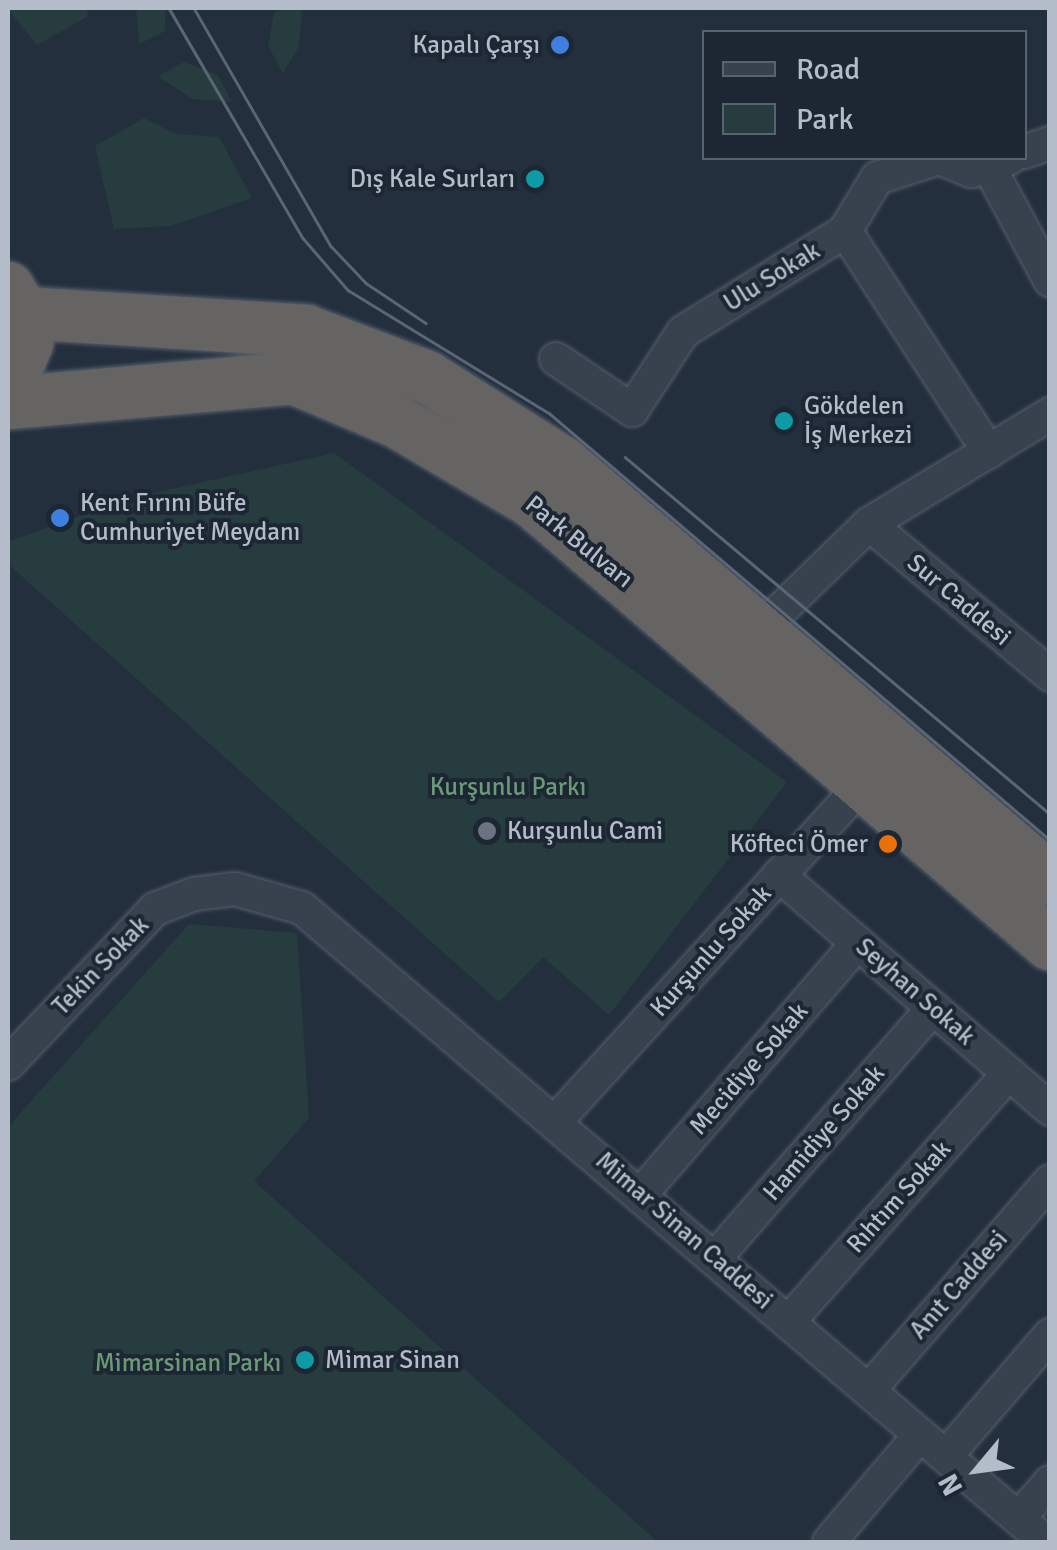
<!DOCTYPE html>
<meta charset="utf-8">
<style>
body{margin:0}
#map{position:relative;width:1057px;height:1550px;overflow:hidden;background:#242f3e;font-family:Signika,sans-serif}
div>[style]{position:absolute}
.green>*{inset:0;background:#263c3f}
.roads{filter:drop-shadow(0 0 2px #565f6c) drop-shadow(0 0 2px #565f6c)}
.minor>*{height:32px;margin:-16px;padding:0 16px;transform-origin:16px;border-radius:16px;background:#38414e}
.trunk>*{height:52px;margin:-26px;padding:0 26px;transform-origin:26px;border-radius:26px;background:#656462}
.tram>*{height:2.5px;margin:-1.25px;padding:0 1.25px;transform-origin:1.25px;border-radius:1.25px;background:#5a6575}
.dots>*{width:28px;height:28px;translate:-50% -50%;box-sizing:border-box;border:5px solid #1d2633;border-radius:50%}
span{translate:-50% -50%;white-space:nowrap;text-align:center;line-height:1.15;-webkit-text-stroke:8px #1d2633;paint-order:stroke}
.poi-label{font-size:25px;color:#b4bcc9}
.right{translate:-100% -50%;text-align:right}
.left{translate:0 -50%;text-align:left}
.street-label{font-size:25px;color:#b4bcc9}
.park-label{font-size:25px;color:#6b9a76}
.frame{position:absolute;inset:0;border:10px solid #b4bcc9;pointer-events:none}
.legend{position:absolute;left:702px;top:30px;width:325px;height:130px;box-sizing:border-box;background:#1d2633;border:2px solid #59626f;margin:0;padding:12px 18px;list-style:none;font-size:30px;color:#b4bcc9}
.legend li{display:flex;align-items:center;gap:20px;height:50px}
.legend b{width:50px;border:2px solid #59626f}
.north{position:absolute;left:927px;top:1420px;width:100px;height:100px;-webkit-text-stroke:8px #1d2633;paint-order:stroke;rotate:241deg;font-size:28px;font-weight:700;line-height:40px;text-align:center;color:#b4bcc9}
.north::after{content:'';display:block;margin:auto;width:35px;height:45px;background:#b4bcc9;clip-path:polygon(50% 0,100% 100%,50% 72%,0 100%)}
</style>
<div id="map">
<div class="green">
<div style="clip-path:polygon(88px 8px,87px 17px,37px 45px,8px 9px)"></div>
<div style="clip-path:polygon(136px 8px,165px 8px,165px 31px,139px 44px)"></div>
<div style="clip-path:polygon(285px 8px,301px 8px,302px 19px,298px 48px,283px 73px,268px 46px,274px 13px)"></div>
<div style="clip-path:polygon(184px 62px,218px 75px,232px 102px,192px 99px,158px 76px)"></div>
<div style="clip-path:polygon(144px 118px,176px 134px,219px 137px,252px 198px,170px 226px,114px 229px,95px 146px)"></div>
<div style="clip-path:polygon(334px 453px,787px 782px,609px 1015px,543px 957px,499px 1002px,8px 564px,8px 542px,126px 499px)"></div>
<div style="clip-path:polygon(189px 924px,297px 933px,309px 1118px,254px 1181px,658px 1542px,8px 1542px,8px 1127px)"></div>
</div>
<div class="roads">
<div class="minor">
<div style="left:1024px;top:152px;width:28px;rotate:-19deg"></div>
<div style="left:988px;top:165px;width:131px;rotate:61.7deg"></div>
<div style="left:845px;top:231px;width:264px;rotate:56.9deg"></div>
<div style="left:556px;top:359px;width:92px;rotate:33.9deg"></div>
<div style="left:632px;top:410px;width:93px;rotate:-56.8deg"></div>
<div style="left:683px;top:332px;width:191px;rotate:-31.9deg"></div>
<div style="left:845px;top:231px;width:62px;rotate:-58.9deg"></div>
<div style="left:877px;top:178px;width:65px;rotate:-17.9deg"></div>
<div style="left:939px;top:158px;width:35px;rotate:22deg"></div>
<div style="left:972px;top:171px;width:40px;rotate:-18.9deg"></div>
<div style="left:869px;top:524px;width:236px;rotate:39.8deg"></div>
<div style="left:760px;top:630px;width:152px;rotate:-44.2deg"></div>
<div style="left:869px;top:524px;width:212px;rotate:-31.3deg"></div>
<div style="left:779px;top:875px;width:358px;rotate:40.8deg"></div>
<div style="left:8px;top:1064px;width:214px;rotate:-46.5deg"></div>
<div style="left:155px;top:909px;width:42px;rotate:-21deg"></div>
<div style="left:194px;top:894px;width:41px;rotate:-7deg"></div>
<div style="left:235px;top:889px;width:70px;rotate:15.8deg"></div>
<div style="left:302px;top:908px;width:977px;rotate:40.44deg"></div>
<div style="left:556px;top:1121px;width:459px;rotate:-47.7deg"></div>
<div style="left:641px;top:1194px;width:332px;rotate:-49.2deg"></div>
<div style="left:715px;top:1258px;width:332px;rotate:-48.9deg"></div>
<div style="left:789px;top:1321px;width:330px;rotate:-48.4deg"></div>
<div style="left:869px;top:1390px;width:276px;rotate:-49.1deg"></div>
<div style="left:946px;top:1456px;width:160px;rotate:-49.3deg"></div>
<div style="left:1019px;top:1518px;width:48px;rotate:-49.3deg"></div>
<div style="left:829px;top:1542px;width:140px;rotate:-49.6deg"></div>
</div>
<div class="trunk">
<div style="left:8px;top:288px;width:29px;rotate:59deg"></div>
<div style="left:23px;top:313px;width:30px;rotate:82deg"></div>
<div style="left:27px;top:343px;width:49px;rotate:112.9deg"></div>
<div style="left:23px;top:313px;width:284px;rotate:3.6deg"></div>
<div style="left:306px;top:331px;width:129px;rotate:20.8deg"></div>
<div style="left:427px;top:377px;width:161px;rotate:32.3deg"></div>
<div style="left:563px;top:463px;width:640px;rotate:40.5deg"></div>
<div style="left:8px;top:403px;width:287px;rotate:-5deg"></div>
<div style="left:294px;top:378px;width:111px;rotate:22.9deg"></div>
<div style="left:396px;top:421px;width:158px;rotate:30.5deg"></div>
<div style="left:532px;top:501px;width:682px;rotate:40.54deg"></div>
</div>
</div>
<div class="tram">
<div style="left:169px;top:8px;width:266px;rotate:59.8deg"></div>
<div style="left:303px;top:238px;width:69px;rotate:49.1deg"></div>
<div style="left:348px;top:290px;width:236px;rotate:31.5deg"></div>
<div style="left:549px;top:413px;width:658px;rotate:40.44deg"></div>
<div style="left:194px;top:8px;width:275px;rotate:60.1deg"></div>
<div style="left:331px;top:246px;width:51px;rotate:46.6deg"></div>
<div style="left:366px;top:283px;width:72px;rotate:33.7deg"></div>
<div style="left:625px;top:457px;width:555px;rotate:40.03deg"></div>
</div>
<div class="dots">
<div style="left:560px;top:45px;background:#3f7fe0"></div>
<div style="left:535px;top:179px;background:#0f9aa8"></div>
<div style="left:784px;top:421px;background:#0f9aa8"></div>
<div style="left:60px;top:518px;background:#3f7fe0"></div>
<div style="left:487px;top:831px;background:#6b7280"></div>
<div style="left:888px;top:844px;background:#e8710a"></div>
<div style="left:305px;top:1360px;background:#0f9aa8"></div>
</div>
<div class="poi-label">
<span class="right" style="left:540px;top:45px">Kapalı Çarşı</span>
<span class="right" style="left:515px;top:179px">Dış Kale Surları</span>
<span class="left" style="left:804px;top:421px">Gökdelen<br>İş Merkezi</span>
<span class="left" style="left:80px;top:518px">Kent Fırını Büfe<br>Cumhuriyet Meydanı</span>
<span class="left" style="left:507px;top:831px">Kurşunlu Cami</span>
<span class="right" style="left:868px;top:844px">Köfteci Ömer</span>
<span class="left" style="left:325px;top:1360px">Mimar Sinan</span>
</div>
<div class="street-label">
<span style="left:772px;top:277px;rotate:-32deg">Ulu Sokak</span>
<span style="left:579px;top:542px;rotate:39deg">Park Bulvarı</span>
<span style="left:959px;top:600px;rotate:40deg">Sur Caddesi</span>
<span style="left:711px;top:951px;rotate:-48deg">Kurşunlu Sokak</span>
<span style="left:101px;top:966px;rotate:-46deg">Tekin Sokak</span>
<span style="left:915px;top:992px;rotate:41deg">Seyhan Sokak</span>
<span style="left:749px;top:1069px;rotate:-49deg">Mecidiye Sokak</span>
<span style="left:824px;top:1133px;rotate:-49deg">Hamidiye Sokak</span>
<span style="left:899px;top:1197px;rotate:-48deg">Rıhtım Sokak</span>
<span style="left:684px;top:1231px;rotate:41deg">Mimar Sinan Caddesi</span>
<span style="left:959px;top:1285px;rotate:-49deg">Anıt Caddesi</span>
</div>
<div class="park-label">
<span style="left:508px;top:787px">Kurşunlu Parkı</span>
<span style="left:188px;top:1363px">Mimarsinan Parkı</span>
</div>
<div class="frame"></div>
<ul class="legend">
<li><b style="height:12px;background:#38414e"></b>Road</li>
<li><b style="height:28px;background:#263c3f"></b>Park</li>
</ul>
<div class="north">N</div>
</div>
